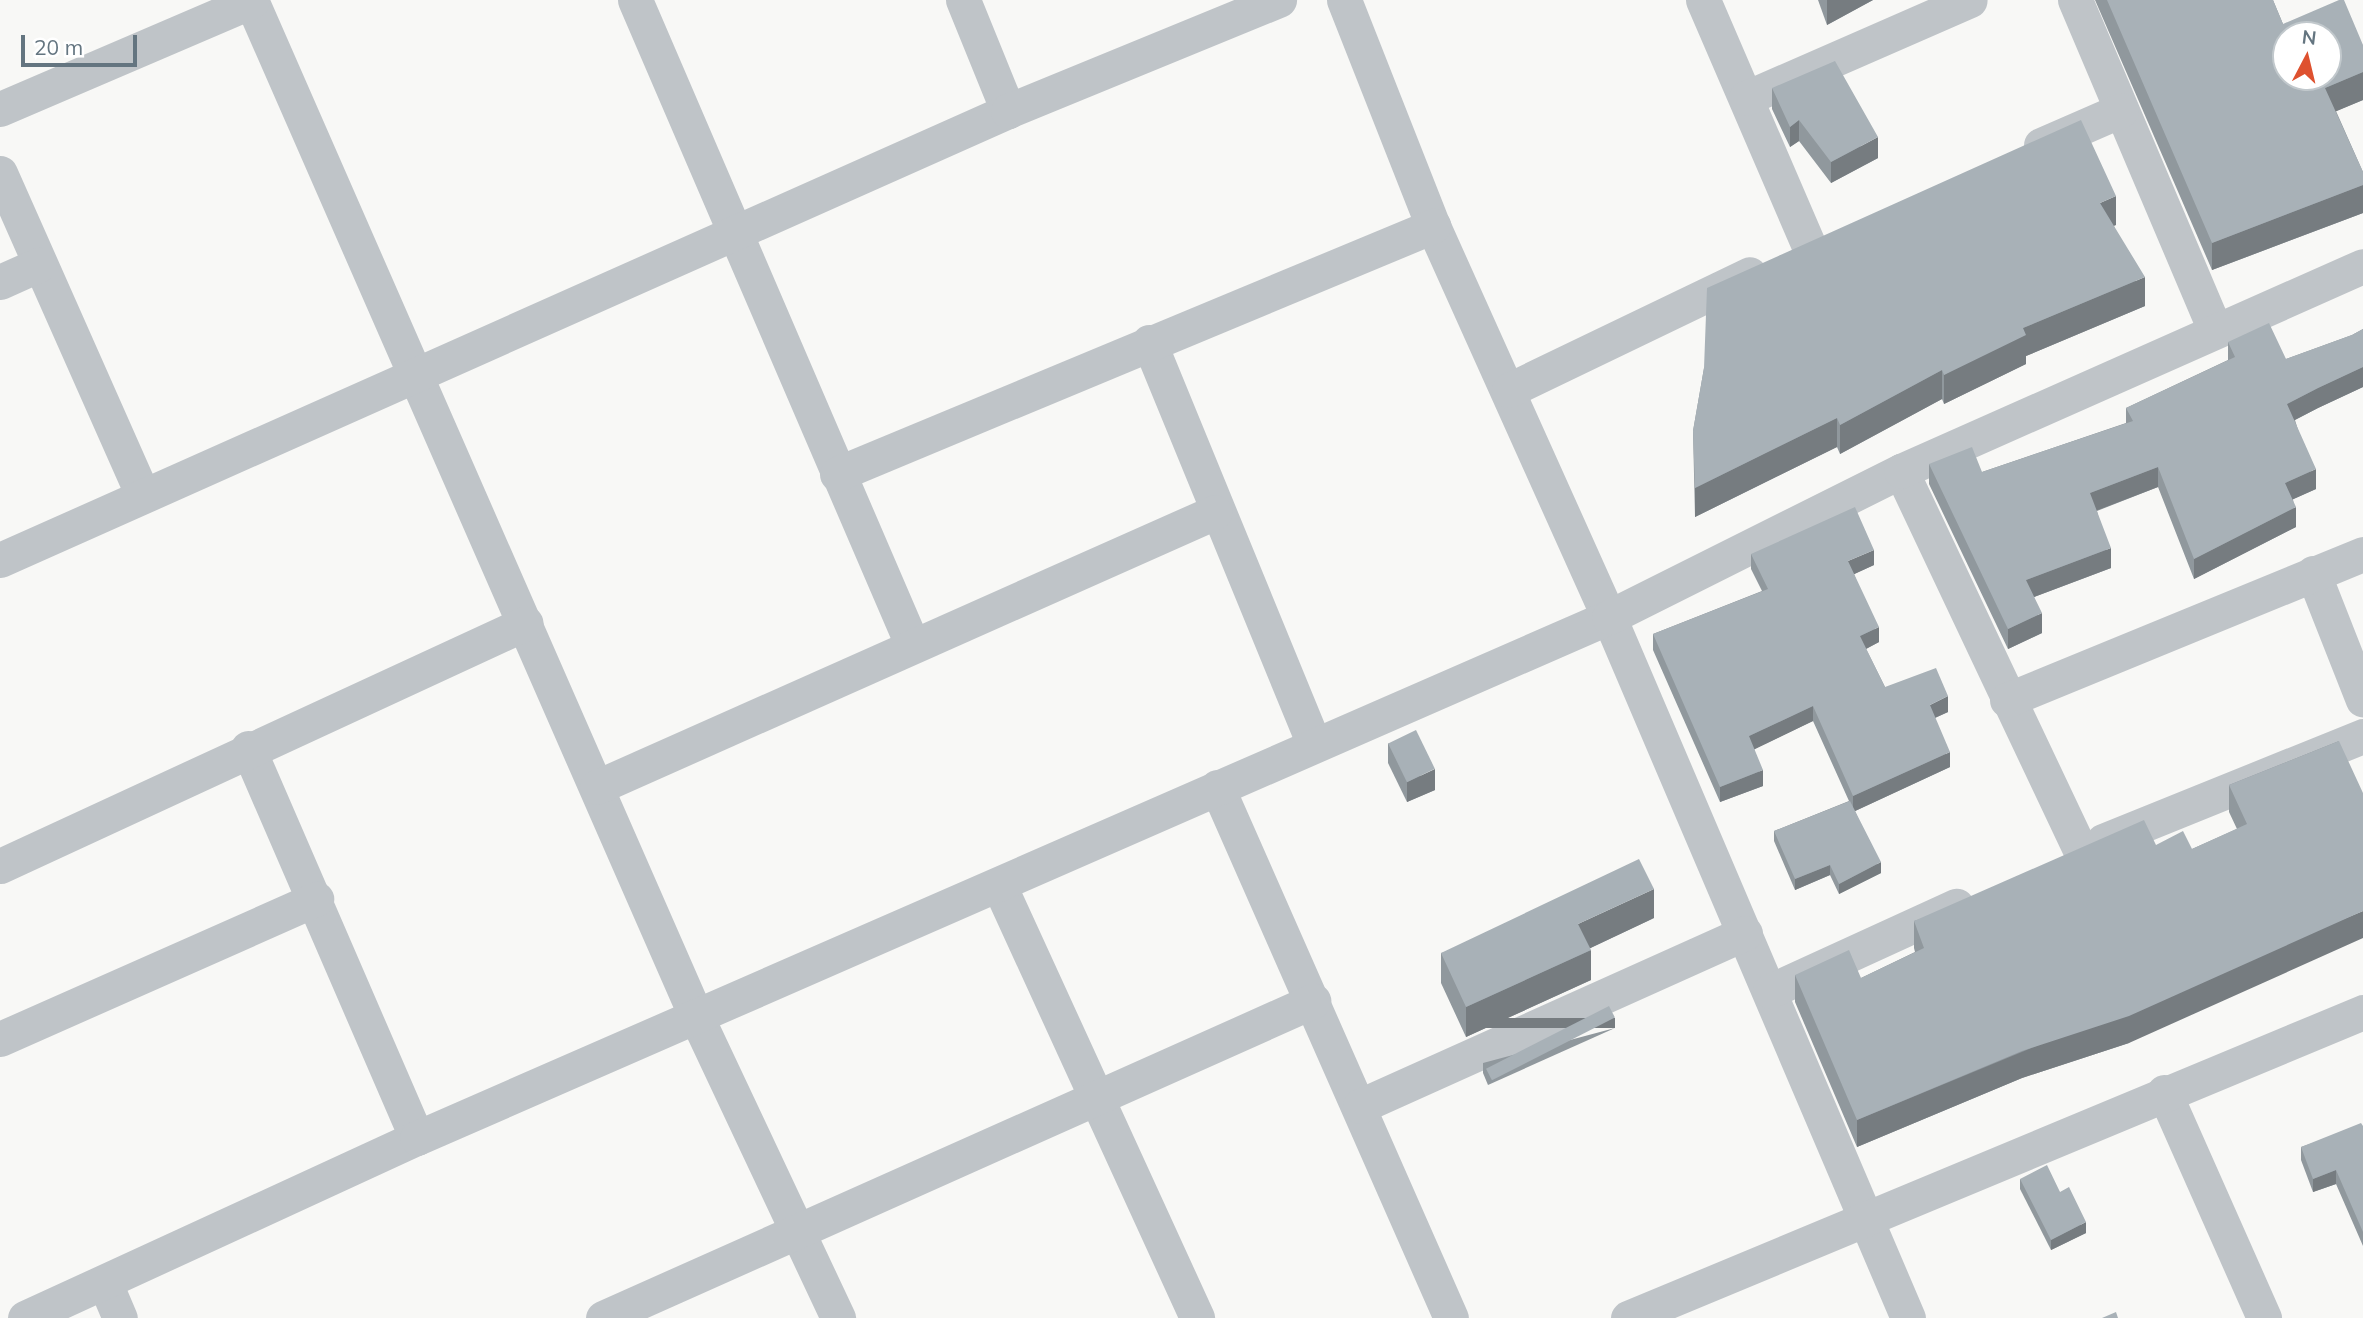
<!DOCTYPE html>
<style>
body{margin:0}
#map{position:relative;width:2363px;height:1318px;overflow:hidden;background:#f8f8f6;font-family:Mulish,sans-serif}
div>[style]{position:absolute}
.minor>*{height:35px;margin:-17.5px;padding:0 17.5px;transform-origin:17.5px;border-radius:17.5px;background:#bfc4c8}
.wall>*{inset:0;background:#90989d}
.shaded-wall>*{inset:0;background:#767c80;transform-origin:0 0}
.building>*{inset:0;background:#a8b1b7;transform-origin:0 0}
span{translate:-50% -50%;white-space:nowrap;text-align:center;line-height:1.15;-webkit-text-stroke:7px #fff;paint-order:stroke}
.north{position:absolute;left:2272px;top:21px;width:70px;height:70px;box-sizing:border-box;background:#fff;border:2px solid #c1c8cc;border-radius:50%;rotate:7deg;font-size:19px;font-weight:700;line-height:28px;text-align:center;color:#647580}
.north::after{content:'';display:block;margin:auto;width:24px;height:32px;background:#de512f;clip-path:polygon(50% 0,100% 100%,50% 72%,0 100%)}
.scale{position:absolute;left:21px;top:35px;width:116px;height:32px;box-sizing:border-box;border:4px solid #647580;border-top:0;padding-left:9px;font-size:21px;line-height:24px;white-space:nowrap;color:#647580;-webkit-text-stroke:5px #fff;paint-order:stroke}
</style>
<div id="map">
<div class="minor">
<div style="left:251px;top:0;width:1109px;rotate:66.35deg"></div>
<div style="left:696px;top:1016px;width:334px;rotate:64.8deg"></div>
<div style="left:635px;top:0;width:701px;rotate:66.73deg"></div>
<div style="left:963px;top:0;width:120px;rotate:67.9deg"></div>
<div style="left:1344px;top:0;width:243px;rotate:68.5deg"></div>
<div style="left:1433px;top:226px;width:429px;rotate:65.8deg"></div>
<div style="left:1609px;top:617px;width:762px;rotate:66.9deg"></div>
<div style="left:1703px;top:0;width:268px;rotate:66.7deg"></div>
<div style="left:2075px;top:0;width:358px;rotate:67deg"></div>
<div style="left:1746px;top:98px;width:244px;rotate:-23.6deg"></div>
<div style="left:0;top:109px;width:274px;rotate:-23.2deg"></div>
<div style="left:2041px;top:145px;width:87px;rotate:-23.6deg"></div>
<div style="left:0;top:173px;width:350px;rotate:66.1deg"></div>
<div style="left:0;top:282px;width:42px;rotate:-24.1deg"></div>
<div style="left:1149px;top:342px;width:435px;rotate:67.7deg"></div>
<div style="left:1509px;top:390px;width:267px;rotate:-25.7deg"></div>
<div style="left:1901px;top:471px;width:419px;rotate:64.7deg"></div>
<div style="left:837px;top:474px;width:646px;rotate:-22.59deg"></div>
<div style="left:0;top:560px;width:1103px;rotate:-24.01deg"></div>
<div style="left:1008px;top:111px;width:293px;rotate:-22.3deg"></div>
<div style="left:2313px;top:573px;width:136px;rotate:68.5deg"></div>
<div style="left:2007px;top:700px;width:385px;rotate:-22.3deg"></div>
<div style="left:248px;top:748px;width:425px;rotate:66.6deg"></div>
<div style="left:597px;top:787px;width:676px;rotate:-23.99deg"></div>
<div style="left:1217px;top:787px;width:580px;rotate:66.22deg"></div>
<div style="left:2103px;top:841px;width:280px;rotate:-22deg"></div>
<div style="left:0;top:866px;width:579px;rotate:-24.8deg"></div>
<div style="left:999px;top:885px;width:476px;rotate:65.4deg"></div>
<div style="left:1770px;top:991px;width:205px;rotate:-24.6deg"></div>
<div style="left:0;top:1039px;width:346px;rotate:-23.9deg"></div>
<div style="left:2164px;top:1092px;width:247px;rotate:66.1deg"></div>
<div style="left:1360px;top:1106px;width:422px;rotate:-24.2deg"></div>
<div style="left:105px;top:1283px;width:38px;rotate:67deg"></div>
<div style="left:25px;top:1318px;width:431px;rotate:-24.7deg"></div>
<div style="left:417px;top:1138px;width:1301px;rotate:-23.61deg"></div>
<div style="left:1609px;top:617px;width:326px;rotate:-26.6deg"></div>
<div style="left:1901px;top:471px;width:505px;rotate:-23.93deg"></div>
<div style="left:603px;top:1318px;width:778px;rotate:-24.06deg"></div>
<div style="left:1628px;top:1318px;width:796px;rotate:-22.6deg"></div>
</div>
<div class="wall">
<div style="clip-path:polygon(1818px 0,1873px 0,1827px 25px)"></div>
<div style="clip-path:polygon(2095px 0,2273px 0,2283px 24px,2363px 45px,2363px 100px,2336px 111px,2363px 172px,2363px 213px,2212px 270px)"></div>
<div style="clip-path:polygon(1772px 88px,1878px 158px,1831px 183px,1799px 141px,1790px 147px,1772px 109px)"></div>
<div style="clip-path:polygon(2116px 225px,2114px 226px,2145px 306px,2026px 356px,2026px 364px,1944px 404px,1942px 399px,1840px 454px,1837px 447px,1695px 517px,1693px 431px,1704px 368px)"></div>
<div style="clip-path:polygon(2363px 329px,2363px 387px,2318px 408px,2295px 420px,2316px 489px,2293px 499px,2296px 527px,2194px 579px,2158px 487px,2097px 511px,2111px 568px,2034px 597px,2042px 633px,2008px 649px,1929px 484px,1929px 464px,1982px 472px,2126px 423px,2126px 408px,2228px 360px,2228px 342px,2286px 359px,2352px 335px)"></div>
<div style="clip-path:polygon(1751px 554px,1874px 565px,1854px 574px,1879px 642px,1866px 649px,1885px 687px,1948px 712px,1935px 718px,1950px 767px,1855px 811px,1881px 873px,1839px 894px,1830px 875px,1795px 890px,1774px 841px,1774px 831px,1849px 801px,1813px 721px,1754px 749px,1763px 786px,1720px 802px,1653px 650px,1653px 634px,1762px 591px,1751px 569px)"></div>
<div style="clip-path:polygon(2339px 741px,2129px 1043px,2022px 1078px,1857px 1147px,1795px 1002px,1795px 975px,1861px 978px,1915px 952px,1914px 948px,1914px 921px,2156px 845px,2192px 849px,2237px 829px,2229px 812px,2229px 785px)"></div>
<div style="clip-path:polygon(1388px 743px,1435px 790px,1407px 802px,1388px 763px)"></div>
<div style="clip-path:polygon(1654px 918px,1590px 948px,1591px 980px,1466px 1037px,1441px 983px,1441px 953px)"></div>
<div style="clip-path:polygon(1615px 1028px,1488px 1085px,1483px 1073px,1483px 1063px)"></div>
<div style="clip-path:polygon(2363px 1126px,2363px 1246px,2336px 1184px,2313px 1192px,2301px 1160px,2301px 1147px)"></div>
<div style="clip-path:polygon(2020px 1179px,2060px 1192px,2086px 1233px,2051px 1250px,2020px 1189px)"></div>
</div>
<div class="shaded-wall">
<div style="clip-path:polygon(1827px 0,1873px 0,1827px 25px)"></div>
<div style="clip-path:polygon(2363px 72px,2363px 100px,2325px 116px,2325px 88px)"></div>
<div style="clip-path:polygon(1799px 120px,1799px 141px,1790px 147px,1790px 127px)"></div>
<div style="clip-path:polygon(1878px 137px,1878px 158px,1831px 183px,1831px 162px)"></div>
<div style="clip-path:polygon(2363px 185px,2363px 213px,2212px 270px,2212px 243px)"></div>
<div style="clip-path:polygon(2116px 196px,2116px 225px,2100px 232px,2100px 203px)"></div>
<div style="clip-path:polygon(2145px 277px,2145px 306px,2026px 356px,2026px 364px,1944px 404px,1944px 375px,2023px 328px)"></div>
<div style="clip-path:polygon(2363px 367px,2363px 387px,2318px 408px,2287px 424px,2287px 404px,2318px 388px)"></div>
<div style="clip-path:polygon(1942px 370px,1942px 399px,1840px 454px,1840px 425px)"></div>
<div style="clip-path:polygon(1837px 418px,1837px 447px,1695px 517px,1695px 488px)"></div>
<div style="clip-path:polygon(2158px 467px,2158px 487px,2090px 513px,2090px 493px)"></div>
<div style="clip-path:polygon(2316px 469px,2316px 489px,2285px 503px,2285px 483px)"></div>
<div style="clip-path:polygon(2296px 507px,2296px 527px,2194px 579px,2194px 559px)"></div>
<div style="clip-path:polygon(2111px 548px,2111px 568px,2026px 600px,2026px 580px)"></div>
<div style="clip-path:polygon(1874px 550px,1874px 565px,1848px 577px,1848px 561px)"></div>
<div style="clip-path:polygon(2042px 613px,2042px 633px,2008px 649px,2008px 629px)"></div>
<div style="clip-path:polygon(1879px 627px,1879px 642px,1860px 652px,1860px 636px)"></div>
<div style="clip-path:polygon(1948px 696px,1948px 712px,1930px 720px,1930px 705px)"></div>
<div style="clip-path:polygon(1813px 706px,1813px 721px,1749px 752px,1749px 736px)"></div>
<div style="clip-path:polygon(1950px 752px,1950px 767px,1853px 812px,1853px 796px)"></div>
<div style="clip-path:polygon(1435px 769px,1435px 790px,1407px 802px,1407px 782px)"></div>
<div style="clip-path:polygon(1763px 770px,1763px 786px,1720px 802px,1720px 787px)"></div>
<div style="clip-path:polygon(1881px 862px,1881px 873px,1839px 894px,1839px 884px)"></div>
<div style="clip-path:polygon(1830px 865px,1830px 875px,1795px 890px,1795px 879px)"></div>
<div style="clip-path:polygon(1654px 889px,1654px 918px,1578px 954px,1578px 924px)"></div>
<div style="clip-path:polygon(2363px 911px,2363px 938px,2129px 1043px,2022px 1078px,1857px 1147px,1857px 1120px)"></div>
<div style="clip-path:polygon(1591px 950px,1591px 980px,1466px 1037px,1466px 1007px)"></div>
<div style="left:1615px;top:1018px;width:10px;height:139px;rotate:90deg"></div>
<div style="clip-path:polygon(2336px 1170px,2336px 1184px,2313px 1192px,2313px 1179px)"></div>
<div style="clip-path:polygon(2086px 1222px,2086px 1233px,2051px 1250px,2051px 1240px)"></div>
</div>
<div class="building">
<div style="clip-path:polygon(evenodd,2107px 0,2273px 0,2283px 24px,2339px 0,2344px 0,2363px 45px,2363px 72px,2325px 88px,2363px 172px,2363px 185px,2212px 243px,2107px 0,2286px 35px,2328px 35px,2328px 77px,2286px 77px,2286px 35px)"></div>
<div style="clip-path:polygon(1835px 61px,1878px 137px,1831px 162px,1799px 120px,1790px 127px,1772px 88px)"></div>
<div style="clip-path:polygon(2081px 120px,2116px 196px,2100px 203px,2145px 277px,2023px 328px,2026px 335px,1944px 375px,1942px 370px,1840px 425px,1837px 418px,1695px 488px,1693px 431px,1704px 368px,1707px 288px)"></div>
<div style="clip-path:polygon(2269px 323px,2286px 359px,2352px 335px,2363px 329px,2363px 367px,2318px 388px,2287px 404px,2316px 469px,2285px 483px,2296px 507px,2194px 559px,2158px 467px,2090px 493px,2111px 548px,2026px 580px,2042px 613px,2008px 629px,1929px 464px,1972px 447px,1982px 472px,2133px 421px,2126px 408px,2235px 357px,2228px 342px)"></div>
<div style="clip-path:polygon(1855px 507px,1874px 550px,1848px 561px,1879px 627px,1860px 636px,1885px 687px,1936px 668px,1948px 696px,1930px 705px,1950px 752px,1853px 796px,1813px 706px,1749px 736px,1763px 770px,1720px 787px,1653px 634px,1768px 589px,1751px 554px)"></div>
<div style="left:1416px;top:730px;width:43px;height:31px;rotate:64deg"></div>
<div style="clip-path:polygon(2339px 741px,2363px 793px,2363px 911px,2129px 1016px,2022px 1051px,1857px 1120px,1795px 975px,1849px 950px,1861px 978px,1924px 948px,1914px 921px,2144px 820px,2156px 845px,2183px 831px,2192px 849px,2247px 824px,2229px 785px)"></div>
<div style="clip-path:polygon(1850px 801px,1881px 862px,1839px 884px,1830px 865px,1795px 879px,1774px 831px)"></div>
<div style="clip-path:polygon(1639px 859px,1654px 889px,1578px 924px,1591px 950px,1466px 1007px,1441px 953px)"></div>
<div style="left:1609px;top:1006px;width:13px;height:138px;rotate:63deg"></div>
<div style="clip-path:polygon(2361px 1123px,2363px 1126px,2363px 1232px,2336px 1170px,2313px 1179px,2301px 1147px)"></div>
<div style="clip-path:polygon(2047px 1165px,2060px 1192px,2069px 1187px,2086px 1222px,2051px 1240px,2020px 1179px)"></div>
<div style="clip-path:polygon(2116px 1312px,2118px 1318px,2102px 1318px)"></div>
</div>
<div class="north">N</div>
<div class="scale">20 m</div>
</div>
